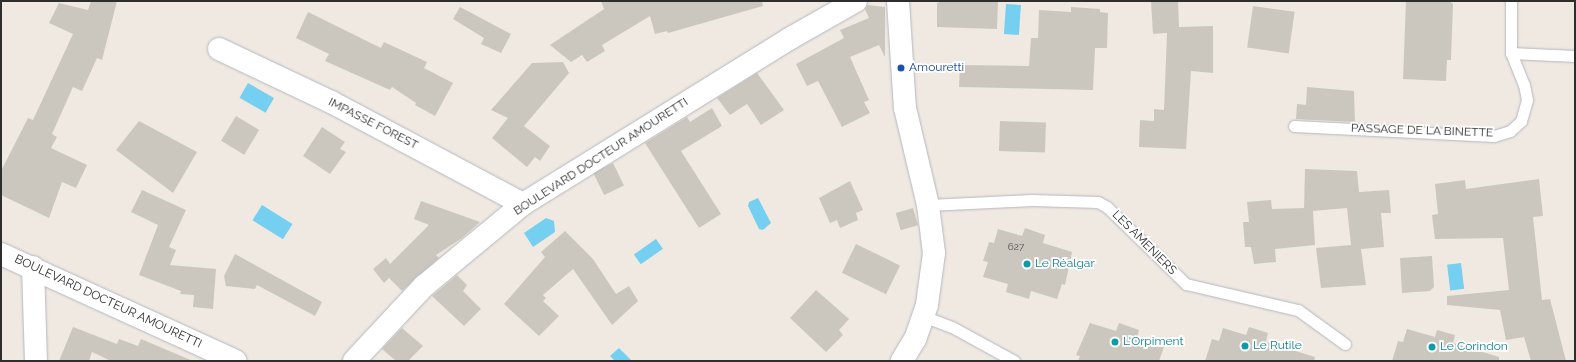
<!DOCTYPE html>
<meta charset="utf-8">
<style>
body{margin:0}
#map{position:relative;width:1576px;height:362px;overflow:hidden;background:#efe9e1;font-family:Raleway,sans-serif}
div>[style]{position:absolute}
.water>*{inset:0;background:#75cff0;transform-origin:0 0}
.building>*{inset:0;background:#cbc7bf;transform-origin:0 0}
.roads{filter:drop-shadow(0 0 1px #b4b7c1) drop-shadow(0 0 1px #b4b7c1)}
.lane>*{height:11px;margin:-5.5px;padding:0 5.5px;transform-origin:5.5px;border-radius:5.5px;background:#fff}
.street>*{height:22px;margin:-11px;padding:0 11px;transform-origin:11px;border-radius:11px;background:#fff}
.secondary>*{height:22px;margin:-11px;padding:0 11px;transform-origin:11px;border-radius:11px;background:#fff}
.dots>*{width:11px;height:11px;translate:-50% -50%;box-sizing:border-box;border:2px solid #fff;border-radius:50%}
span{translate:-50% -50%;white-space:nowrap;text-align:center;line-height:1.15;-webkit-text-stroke:3.5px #fff;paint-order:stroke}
.number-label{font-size:10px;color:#555452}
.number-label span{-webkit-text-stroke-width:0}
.transit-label{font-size:12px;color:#164399}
.left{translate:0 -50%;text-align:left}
.street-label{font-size:12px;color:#2e2e2e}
.culture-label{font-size:12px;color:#0d838f}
.frame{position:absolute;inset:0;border:2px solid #2e2e2e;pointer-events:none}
</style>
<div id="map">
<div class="water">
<div style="left:1006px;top:4px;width:15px;height:30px;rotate:4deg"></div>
<div style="left:248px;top:83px;width:30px;height:17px;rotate:30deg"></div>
<div style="clip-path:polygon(758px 198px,771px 223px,763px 230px,759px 229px,748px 206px,749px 202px)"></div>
<div style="left:262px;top:205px;width:36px;height:18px;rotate:32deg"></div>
<div style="clip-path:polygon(546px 218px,554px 221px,555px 232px,533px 247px,524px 233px)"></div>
<div style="left:656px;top:239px;width:12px;height:27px;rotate:55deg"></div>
<div style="left:1461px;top:263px;width:26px;height:14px;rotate:83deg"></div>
<div style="clip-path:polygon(619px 348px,632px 361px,615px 361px,610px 356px)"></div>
</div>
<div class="building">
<div style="clip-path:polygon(91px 1px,117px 1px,102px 60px,97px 58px,82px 91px,73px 87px,52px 134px,57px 137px,51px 148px,87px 165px,76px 188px,62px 182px,49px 218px,1px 195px,1px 171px,28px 118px,33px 120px,73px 34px,49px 23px,59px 3px,88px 10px)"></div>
<div style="clip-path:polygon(601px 1px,762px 1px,763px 6px,668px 33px,667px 31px,655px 34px,650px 16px,602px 45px,605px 51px,587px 62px,582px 55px,571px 62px,550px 45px,604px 9px)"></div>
<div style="clip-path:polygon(942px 1px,998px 1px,997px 29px,937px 27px,937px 3px)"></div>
<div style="clip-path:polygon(1151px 1px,1178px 1px,1179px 27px,1213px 26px,1213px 73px,1191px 71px,1186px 149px,1139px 147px,1140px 120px,1154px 121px,1154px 109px,1164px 110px,1167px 33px,1153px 34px)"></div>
<div style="clip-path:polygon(1406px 1px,1449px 1px,1453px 4px,1451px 60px,1447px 60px,1446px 81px,1403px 79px)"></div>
<div style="clip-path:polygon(868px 5px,885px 7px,885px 57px,879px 45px,850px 57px,869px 100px,864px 102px,870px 113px,842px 127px,818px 81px,807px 86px,796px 64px,844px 38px,840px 30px,869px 18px,865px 9px)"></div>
<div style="left:1253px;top:6px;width:42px;height:42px;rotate:8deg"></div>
<div style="clip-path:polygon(460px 7px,511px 34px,501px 53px,481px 44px,484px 38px,453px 19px)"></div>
<div style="clip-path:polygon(1071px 7px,1100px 9px,1100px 12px,1108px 13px,1107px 48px,1095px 48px,1093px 90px,959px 87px,960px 65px,1029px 66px,1031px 38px,1038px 38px,1039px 10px,1071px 12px)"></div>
<div style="clip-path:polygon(308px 12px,381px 48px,384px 42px,427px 62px,424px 68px,453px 83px,435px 116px,415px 105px,416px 103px,392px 87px,390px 90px,325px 61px,329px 54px,296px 38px)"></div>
<div style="clip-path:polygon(563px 62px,569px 73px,524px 126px,550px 146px,540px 161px,535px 157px,527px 167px,492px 138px,508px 118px,491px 110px,532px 63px)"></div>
<div style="clip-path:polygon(757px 73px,784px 110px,761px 125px,747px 104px,730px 115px,717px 98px)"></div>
<div style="clip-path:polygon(1307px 87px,1354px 91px,1355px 122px,1296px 119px,1297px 104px,1306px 105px)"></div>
<div style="clip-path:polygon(712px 108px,722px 126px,681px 151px,721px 214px,699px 228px,645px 143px,687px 117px,690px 122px)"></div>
<div style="left:236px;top:116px;width:27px;height:29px;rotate:31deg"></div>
<div style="clip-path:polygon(139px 121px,197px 152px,173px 193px,116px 150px)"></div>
<div style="left:1000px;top:121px;width:46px;height:30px;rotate:2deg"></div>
<div style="clip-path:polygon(322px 127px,345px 142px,340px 149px,346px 152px,330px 174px,303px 156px)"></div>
<div style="left:613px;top:163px;width:25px;height:22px;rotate:64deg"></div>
<div style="clip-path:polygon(1305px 169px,1357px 171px,1359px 192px,1389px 190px,1391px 213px,1381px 213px,1384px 247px,1361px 249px,1366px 285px,1321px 288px,1316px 248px,1351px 245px,1347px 208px,1313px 211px,1315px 245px,1275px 249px,1276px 262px,1254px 264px,1251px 247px,1245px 247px,1243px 222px,1249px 222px,1247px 202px,1271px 200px,1272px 209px,1304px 208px)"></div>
<div style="clip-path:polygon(1539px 179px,1543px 216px,1533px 217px,1542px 300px,1550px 299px,1566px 361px,1531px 361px,1524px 337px,1506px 340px,1500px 310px,1447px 305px,1447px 296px,1509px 290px,1503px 238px,1435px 239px,1432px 215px,1438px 214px,1435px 184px,1465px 180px,1466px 189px)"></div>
<div style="clip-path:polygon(850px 181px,863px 210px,856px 213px,858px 220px,840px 228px,837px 220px,830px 223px,819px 198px)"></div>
<div style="clip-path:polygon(142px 190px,186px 210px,169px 247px,176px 250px,170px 265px,216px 269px,213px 309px,193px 307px,194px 295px,180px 294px,181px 291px,139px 275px,158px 225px,131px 212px)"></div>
<div style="clip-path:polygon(421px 201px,480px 222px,462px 238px,436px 255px,439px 258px,402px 291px,389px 278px,384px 283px,373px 269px,386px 258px,390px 264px,429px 225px,414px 219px)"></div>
<div style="left:913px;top:208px;width:18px;height:18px;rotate:74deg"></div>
<div style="clip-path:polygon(1025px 228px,1045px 235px,1043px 243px,1072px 252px,1065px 285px,1062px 284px,1057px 299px,1031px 291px,1029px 299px,1006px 292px,1008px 284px,983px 277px,988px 262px,983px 261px,989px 242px,994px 243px,998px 229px,1022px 236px)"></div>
<div style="clip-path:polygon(565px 231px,593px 259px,616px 294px,629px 286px,638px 301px,612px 325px,573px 269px,543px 295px,546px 298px,543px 301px,559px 316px,539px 336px,504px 304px,545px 257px,541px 252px)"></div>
<div style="left:856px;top:244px;width:49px;height:32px;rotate:26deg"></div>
<div style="clip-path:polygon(235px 254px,322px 302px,315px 316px,257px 285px,255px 289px,226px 286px,224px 276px)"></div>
<div style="clip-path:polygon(1432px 256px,1434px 287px,1430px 291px,1402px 293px,1400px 258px)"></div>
<div style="clip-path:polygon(457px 275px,467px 285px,463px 291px,481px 309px,464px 326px,432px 296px)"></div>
<div style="clip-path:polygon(816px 290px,849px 319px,839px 330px,843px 335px,826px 352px,790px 318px)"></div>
<div style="clip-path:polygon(1090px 323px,1116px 331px,1119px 323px,1139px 330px,1137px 338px,1164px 347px,1159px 361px,1078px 361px,1080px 356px,1076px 355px)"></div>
<div style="clip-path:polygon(73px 327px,117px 344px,119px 339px,138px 346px,141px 339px,193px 361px,111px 361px,92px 352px,89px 361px,59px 361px)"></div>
<div style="clip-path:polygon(1249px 327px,1268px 333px,1266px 342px,1315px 357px,1314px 361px,1205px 361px,1212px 339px,1219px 341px,1223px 328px,1246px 335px)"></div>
<div style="clip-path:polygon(402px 328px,423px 346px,408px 361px,396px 361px,382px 349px)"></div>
<div style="clip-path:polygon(1407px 329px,1435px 337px,1437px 330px,1455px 335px,1453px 343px,1499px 357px,1499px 361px,1392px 361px,1398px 341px,1403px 342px)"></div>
</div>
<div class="roads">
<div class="lane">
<div style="left:1511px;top:53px;width:64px;rotate:2.7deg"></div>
<div style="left:1294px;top:126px;width:200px;rotate:2.9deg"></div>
<div style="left:1494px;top:136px;width:17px;rotate:-17deg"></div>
<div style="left:1510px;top:131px;width:15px;rotate:-42deg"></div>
<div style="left:1521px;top:121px;width:22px;rotate:-74deg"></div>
<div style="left:1527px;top:100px;width:15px;rotate:-101deg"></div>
<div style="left:1524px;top:85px;width:35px;rotate:-112deg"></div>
<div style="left:1511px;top:53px;width:52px;rotate:-90deg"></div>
<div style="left:928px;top:205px;width:104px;rotate:-2.8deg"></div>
<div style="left:1032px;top:200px;width:66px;rotate:1.7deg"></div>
<div style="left:1098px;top:202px;width:10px;rotate:29deg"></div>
<div style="left:1107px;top:207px;width:110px;rotate:44.3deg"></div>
<div style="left:1186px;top:284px;width:115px;rotate:13.1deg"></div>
<div style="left:1298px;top:310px;width:58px;rotate:35.9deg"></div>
<div style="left:923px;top:316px;width:31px;rotate:21deg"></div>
<div style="left:952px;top:327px;width:71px;rotate:28.7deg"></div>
</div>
<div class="street">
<div style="left:219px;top:49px;width:124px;rotate:25.3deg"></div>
<div style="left:331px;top:102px;width:217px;rotate:28deg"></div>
<div style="left:1px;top:254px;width:258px;rotate:24.5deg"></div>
<div style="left:33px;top:267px;width:94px;rotate:88.2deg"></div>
<div style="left:354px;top:361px;width:103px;rotate:-47deg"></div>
<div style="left:424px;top:286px;width:129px;rotate:-39.6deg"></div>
<div style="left:523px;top:204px;width:313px;rotate:-31.8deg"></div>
<div style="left:789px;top:39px;width:77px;rotate:-29.6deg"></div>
</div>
<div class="secondary">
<div style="left:898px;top:1px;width:107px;rotate:86.3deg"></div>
<div style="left:905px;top:108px;width:100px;rotate:76.7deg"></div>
<div style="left:928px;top:205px;width:48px;rotate:82.9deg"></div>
<div style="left:934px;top:253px;width:52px;rotate:97.7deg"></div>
<div style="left:927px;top:305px;width:36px;rotate:109deg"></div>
<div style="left:915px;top:339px;width:26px;rotate:121deg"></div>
</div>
</div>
<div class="dots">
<div style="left:901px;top:68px;background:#1a4fb4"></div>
<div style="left:1027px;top:264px;background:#0f9aa8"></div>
<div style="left:1115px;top:342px;background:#0f9aa8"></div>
<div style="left:1245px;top:346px;background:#0f9aa8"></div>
<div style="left:1432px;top:347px;background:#0f9aa8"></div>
</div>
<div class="number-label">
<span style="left:1016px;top:247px">627</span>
</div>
<div class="transit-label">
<span class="left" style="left:909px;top:68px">Amouretti</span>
</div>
<div class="street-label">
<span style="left:373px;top:124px;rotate:27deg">IMPASSE FOREST</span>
<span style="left:1422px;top:131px;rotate:2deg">PASSAGE DE LA BINETTE</span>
<span style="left:601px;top:157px;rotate:-33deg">BOULEVARD DOCTEUR AMOURETTI</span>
<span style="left:1144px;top:243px;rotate:45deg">LES AMENIERS</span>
<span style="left:108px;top:302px;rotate:25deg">BOULEVARD DOCTEUR AMOURETTI</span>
</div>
<div class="culture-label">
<span class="left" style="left:1035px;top:264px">Le Réalgar</span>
<span class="left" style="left:1123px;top:342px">L'Orpiment</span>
<span class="left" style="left:1253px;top:346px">Le Rutile</span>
<span class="left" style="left:1440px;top:347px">Le Corindon</span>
</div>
<div class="frame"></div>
</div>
